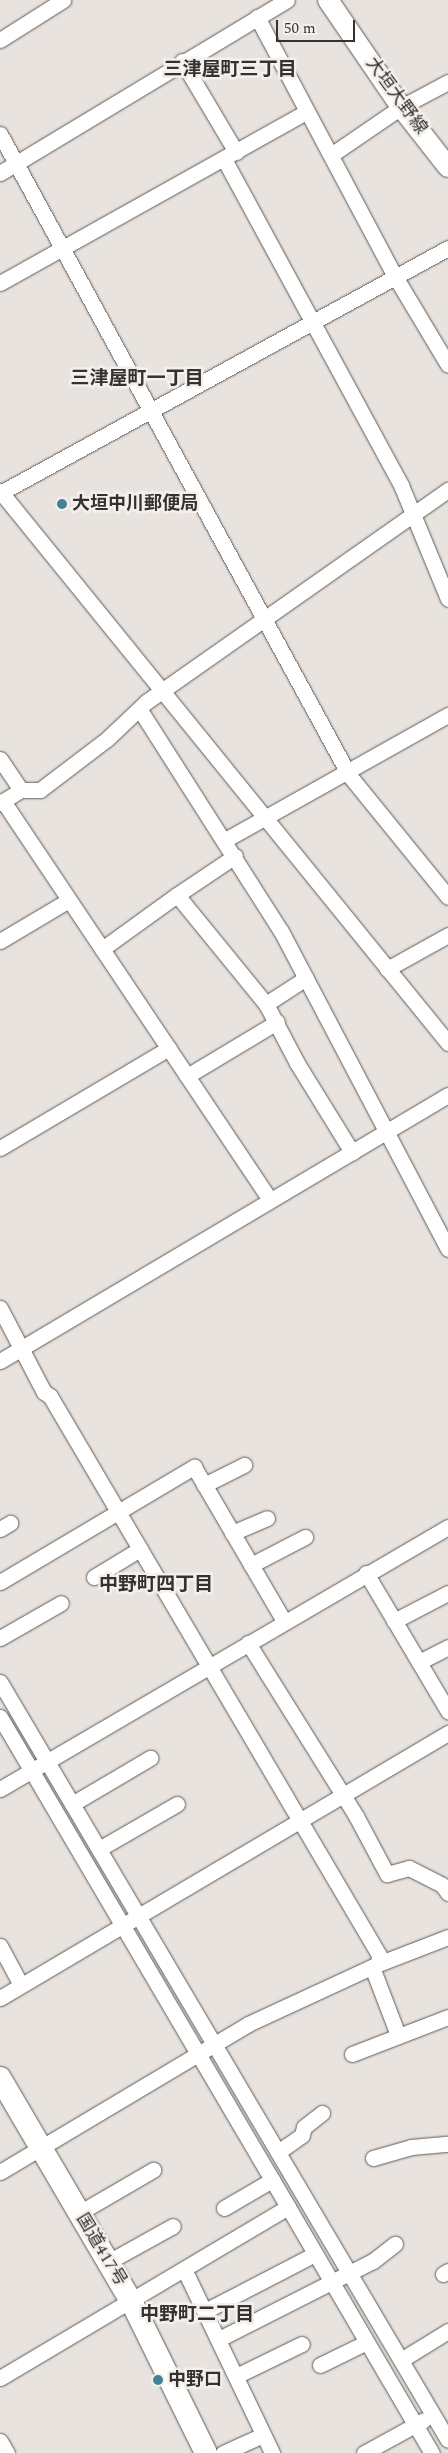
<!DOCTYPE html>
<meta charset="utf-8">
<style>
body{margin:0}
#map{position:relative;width:448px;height:2453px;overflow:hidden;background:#e8e3df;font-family:Spectral,"Noto Sans JP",serif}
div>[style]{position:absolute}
.roads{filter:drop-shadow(0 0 1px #5e5a56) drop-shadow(0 0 1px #5e5a56)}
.minor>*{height:15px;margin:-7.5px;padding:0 7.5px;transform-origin:7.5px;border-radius:7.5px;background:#fff}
.major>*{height:20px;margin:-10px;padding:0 10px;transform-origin:10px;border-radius:10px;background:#fff}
.highway>*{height:22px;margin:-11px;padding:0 11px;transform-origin:11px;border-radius:11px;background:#fff}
.dots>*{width:14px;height:14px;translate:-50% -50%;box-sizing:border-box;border:2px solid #f5f0ec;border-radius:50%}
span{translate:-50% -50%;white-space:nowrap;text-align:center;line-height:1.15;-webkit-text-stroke:5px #f5f0ec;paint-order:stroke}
.street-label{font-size:18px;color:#343230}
.poi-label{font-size:18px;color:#343230;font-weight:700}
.left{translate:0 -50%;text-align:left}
.neighbourhood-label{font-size:19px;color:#343230;font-weight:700}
.scale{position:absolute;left:276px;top:20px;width:79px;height:22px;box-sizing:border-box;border:2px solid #343230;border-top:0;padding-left:6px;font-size:15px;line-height:18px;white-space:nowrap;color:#343230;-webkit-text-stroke:4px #f5f0ec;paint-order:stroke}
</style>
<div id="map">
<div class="roads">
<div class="minor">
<div style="left:257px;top:17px;width:296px;rotate:62deg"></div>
<div style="left:396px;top:278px;width:101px;rotate:59.1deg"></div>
<div style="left:0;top:40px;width:75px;rotate:-32.4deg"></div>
<div style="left:182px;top:61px;width:106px;rotate:59.3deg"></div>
<div style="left:0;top:134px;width:730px;rotate:61.43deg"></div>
<div style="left:349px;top:775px;width:157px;rotate:50.9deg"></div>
<div style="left:331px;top:155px;width:85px;rotate:-34.4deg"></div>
<div style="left:401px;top:107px;width:53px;rotate:-28deg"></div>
<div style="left:224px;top:159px;width:371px;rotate:61.5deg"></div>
<div style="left:401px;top:485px;width:123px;rotate:67.6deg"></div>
<div style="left:0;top:173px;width:335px;rotate:-31.1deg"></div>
<div style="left:0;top:283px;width:351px;rotate:-29.2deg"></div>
<div style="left:0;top:491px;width:711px;rotate:50.94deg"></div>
<div style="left:0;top:493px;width:511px;rotate:-28.67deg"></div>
<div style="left:140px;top:710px;width:262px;rotate:57.5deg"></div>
<div style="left:281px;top:931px;width:359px;rotate:62.3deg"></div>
<div style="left:0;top:759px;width:37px;rotate:56deg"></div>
<div style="left:3px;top:801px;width:480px;rotate:56.2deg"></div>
<div style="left:0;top:803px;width:25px;rotate:-32deg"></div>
<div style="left:21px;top:790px;width:19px"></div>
<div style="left:40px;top:790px;width:84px;rotate:-37.3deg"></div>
<div style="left:107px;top:739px;width:54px;rotate:-43.5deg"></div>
<div style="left:146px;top:702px;width:369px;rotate:-35.1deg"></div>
<div style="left:225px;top:840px;width:256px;rotate:-29.3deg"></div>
<div style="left:235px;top:856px;width:70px;rotate:146.1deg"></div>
<div style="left:177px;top:895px;width:141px;rotate:50.8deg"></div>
<div style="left:0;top:941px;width:80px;rotate:-30.7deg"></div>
<div style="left:102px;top:949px;width:92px;rotate:-35.8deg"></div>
<div style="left:387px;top:969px;width:70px;rotate:-29.1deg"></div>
<div style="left:306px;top:978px;width:48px;rotate:147deg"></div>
<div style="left:266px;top:1004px;width:67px;rotate:62.3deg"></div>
<div style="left:297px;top:1063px;width:105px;rotate:58.3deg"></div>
<div style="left:187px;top:1076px;width:105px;rotate:-31deg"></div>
<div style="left:0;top:1148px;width:196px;rotate:-30.6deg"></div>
<div style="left:0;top:1308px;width:95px;rotate:62.4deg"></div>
<div style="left:44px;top:1392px;width:7px;rotate:34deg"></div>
<div style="left:50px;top:1396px;width:649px;rotate:59.52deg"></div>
<div style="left:379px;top:1955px;width:9px;rotate:96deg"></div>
<div style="left:0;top:1361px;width:521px;rotate:-30.7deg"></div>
<div style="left:204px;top:1485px;width:45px;rotate:-26.6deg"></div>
<div style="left:0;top:1529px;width:12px;rotate:-31deg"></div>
<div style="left:232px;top:1533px;width:38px;rotate:-23deg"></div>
<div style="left:251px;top:1565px;width:61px;rotate:-27.4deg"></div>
<div style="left:366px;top:1573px;width:161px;rotate:59.3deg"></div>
<div style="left:94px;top:1577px;width:54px;rotate:-31.3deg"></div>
<div style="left:0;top:1582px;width:226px;rotate:-30.7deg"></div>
<div style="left:194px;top:1467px;width:178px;rotate:59.7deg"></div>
<div style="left:394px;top:1621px;width:61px;rotate:-27.4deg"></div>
<div style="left:0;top:1638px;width:70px;rotate:-29.8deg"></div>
<div style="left:248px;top:1643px;width:204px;rotate:58deg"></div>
<div style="left:356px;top:1816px;width:66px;rotate:61.9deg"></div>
<div style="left:387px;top:1874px;width:23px;rotate:-15deg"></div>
<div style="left:409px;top:1868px;width:37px;rotate:27deg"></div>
<div style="left:442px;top:1885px;width:10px;rotate:53deg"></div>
<div style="left:419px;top:1662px;width:33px;rotate:-27deg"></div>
<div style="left:0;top:1682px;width:880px;rotate:59.42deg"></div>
<div style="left:0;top:1717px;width:568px;rotate:59.55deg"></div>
<div style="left:0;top:1789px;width:519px;rotate:-30.32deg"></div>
<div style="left:72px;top:1804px;width:91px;rotate:-30.5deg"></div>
<div style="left:99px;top:1849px;width:90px;rotate:-30deg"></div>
<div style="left:0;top:1946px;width:44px;rotate:61.7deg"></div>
<div style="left:372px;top:1967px;width:73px;rotate:69.1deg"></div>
<div style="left:0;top:1998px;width:521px;rotate:-30.61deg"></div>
<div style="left:352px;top:2054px;width:103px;rotate:-21.1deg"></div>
<div style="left:278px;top:2152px;width:29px;rotate:-35deg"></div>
<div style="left:302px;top:2135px;width:8px;rotate:-76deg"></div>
<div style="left:304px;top:2127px;width:23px;rotate:-38deg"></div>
<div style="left:373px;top:2158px;width:40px;rotate:-16deg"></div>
<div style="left:411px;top:2147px;width:37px;rotate:-5deg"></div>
<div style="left:0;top:2172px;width:289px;rotate:-30.8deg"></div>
<div style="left:248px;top:2024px;width:143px;rotate:-24.8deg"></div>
<div style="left:378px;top:1964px;width:75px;rotate:-21.1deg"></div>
<div style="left:224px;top:2208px;width:56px;rotate:-30.3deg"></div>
<div style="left:79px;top:2213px;width:86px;rotate:-30.2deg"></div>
<div style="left:108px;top:2262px;width:74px;rotate:-29deg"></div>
<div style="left:184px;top:2269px;width:204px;rotate:64.4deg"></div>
<div style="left:443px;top:2274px;width:6px;rotate:-31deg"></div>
<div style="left:205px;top:2311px;width:124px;rotate:-27.4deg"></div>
<div style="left:219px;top:2339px;width:173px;rotate:-26.9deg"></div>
<div style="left:373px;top:2261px;width:28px;rotate:-38deg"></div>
<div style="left:401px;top:2360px;width:55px;rotate:-31.7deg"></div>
<div style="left:320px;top:2365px;width:52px;rotate:-26.1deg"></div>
<div style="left:236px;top:2376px;width:73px;rotate:-25.9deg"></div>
<div style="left:0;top:2378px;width:335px;rotate:-30.7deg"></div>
<div style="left:288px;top:2207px;width:285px;rotate:59.7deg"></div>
<div style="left:0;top:2441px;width:14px;rotate:60deg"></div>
<div style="left:223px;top:2453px;width:44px;rotate:-24.2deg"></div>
<div style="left:364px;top:2453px;width:68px;rotate:-28.8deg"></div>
</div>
<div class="major">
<div style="left:328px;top:0;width:130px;rotate:55.7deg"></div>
<div style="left:401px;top:107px;width:76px;rotate:51.9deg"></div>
</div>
<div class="highway">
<div style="left:0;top:2078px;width:259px;rotate:59.6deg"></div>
<div style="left:131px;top:2301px;width:169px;rotate:63.7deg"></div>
</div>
</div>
<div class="dots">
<div style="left:62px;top:504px;background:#418394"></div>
<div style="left:158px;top:2380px;background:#418394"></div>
</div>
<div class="street-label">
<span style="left:396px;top:96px;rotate:54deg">大垣大野線</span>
<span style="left:101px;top:2250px;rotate:59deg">国道417号</span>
</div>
<div class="poi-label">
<span class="left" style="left:72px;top:504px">大垣中川郵便局</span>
<span class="left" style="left:168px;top:2380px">中野口</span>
</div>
<div class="neighbourhood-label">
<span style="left:230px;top:70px">三津屋町三丁目</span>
<span style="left:137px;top:379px">三津屋町一丁目</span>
<span style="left:156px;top:1585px">中野町四丁目</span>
<span style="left:197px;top:2315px">中野町二丁目</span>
</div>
<div class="scale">50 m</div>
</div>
